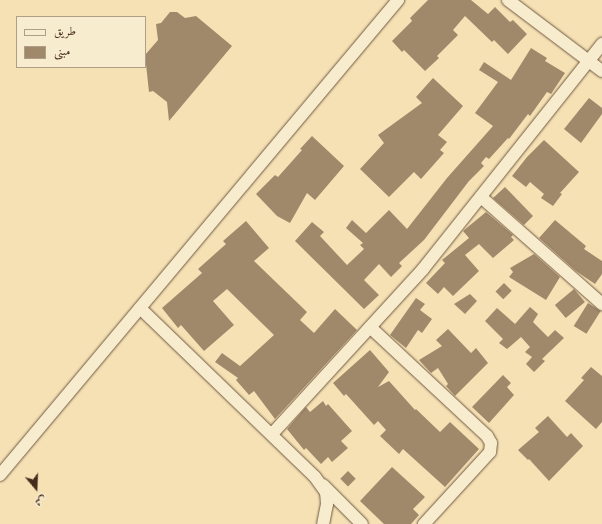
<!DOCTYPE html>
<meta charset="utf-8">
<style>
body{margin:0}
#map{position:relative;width:602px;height:524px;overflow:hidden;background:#f5e1b4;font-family:Vollkorn,Amiri,serif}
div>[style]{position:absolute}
.building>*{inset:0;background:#a0896b;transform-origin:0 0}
.roads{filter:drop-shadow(0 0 1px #705841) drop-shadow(0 0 1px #705841)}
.minor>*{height:12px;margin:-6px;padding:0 6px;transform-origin:6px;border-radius:6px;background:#f8ecce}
span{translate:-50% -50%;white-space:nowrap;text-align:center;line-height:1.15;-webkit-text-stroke:4px #f8ecce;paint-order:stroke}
.legend{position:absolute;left:16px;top:16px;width:130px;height:52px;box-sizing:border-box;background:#f8ecce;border:1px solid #b09e86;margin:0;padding:5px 7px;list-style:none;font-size:12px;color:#432a1b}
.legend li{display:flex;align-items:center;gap:8px;height:20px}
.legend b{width:20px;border:1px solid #b09e86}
.north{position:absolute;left:16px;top:468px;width:40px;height:40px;-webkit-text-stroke:3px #f8ecce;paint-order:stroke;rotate:161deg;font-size:11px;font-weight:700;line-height:16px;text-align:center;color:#432a1b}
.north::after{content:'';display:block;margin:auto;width:14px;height:18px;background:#432a1b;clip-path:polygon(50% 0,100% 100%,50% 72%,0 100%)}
</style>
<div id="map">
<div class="building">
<div style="clip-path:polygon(428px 0,471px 0,488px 14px,495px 7px,510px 22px,513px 20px,527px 34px,508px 54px,494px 40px,492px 42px,465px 16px,453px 30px,458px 35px,437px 56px,439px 58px,425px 71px,404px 50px,402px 52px,392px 41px,412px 21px,410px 18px)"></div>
<div style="clip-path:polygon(170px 12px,177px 12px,185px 18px,196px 16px,232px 46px,169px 121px,167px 102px,153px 91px,149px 92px,145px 55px,158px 40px,156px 24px,161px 23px)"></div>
<div style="clip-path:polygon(531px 48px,547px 58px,545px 61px,565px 73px,551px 94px,547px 92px,530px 116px,528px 114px,509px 139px,508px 138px,489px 159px,486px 157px,481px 163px,484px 166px,469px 181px,424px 240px,399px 263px,402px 266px,391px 277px,379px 264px,364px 280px,379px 295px,364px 309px,295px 241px,312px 222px,324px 232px,320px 236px,347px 265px,364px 249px,360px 245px,363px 243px,346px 228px,352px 220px,366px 233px,389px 210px,407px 229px,447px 178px,493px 126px,475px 113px,498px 82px,479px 70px,484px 62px,511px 80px)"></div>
<div style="clip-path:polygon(433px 78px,463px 106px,438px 135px,447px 142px,440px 150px,444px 153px,421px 179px,414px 172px,389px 197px,360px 169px,384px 143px,378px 135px,422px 103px,416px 97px)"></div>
<div style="clip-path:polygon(589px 98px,602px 108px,602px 114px,581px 143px,564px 129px)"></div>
<div style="clip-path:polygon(312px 136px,344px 166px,315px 200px,307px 193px,290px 223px,277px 216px,256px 194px,275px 175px,278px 177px,302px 150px,300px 149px)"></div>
<div style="clip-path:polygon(544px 140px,579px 172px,560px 193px,562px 194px,553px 206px,541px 198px,544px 194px,530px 182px,526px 187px,512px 176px,527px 157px)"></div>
<div style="clip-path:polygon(505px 187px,533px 216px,524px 225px,493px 198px)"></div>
<div style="clip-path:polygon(486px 212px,513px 235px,511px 237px,514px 240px,493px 258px,479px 244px,465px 255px,479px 271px,453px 296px,444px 287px,438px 294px,426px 283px,445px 263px,442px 260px,469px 238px,463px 231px)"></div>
<div style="clip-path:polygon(555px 220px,586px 246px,584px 249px,602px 261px,602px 274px,595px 284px,576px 271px,539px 238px)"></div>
<div style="clip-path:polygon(246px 221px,269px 248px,254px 261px,307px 312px,300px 320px,314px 333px,335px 309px,357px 330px,275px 419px,254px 391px,249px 395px,236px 380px,238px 378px,215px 362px,222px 353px,240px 366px,274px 335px,227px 289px,213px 301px,234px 325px,204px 351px,181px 325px,178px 328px,162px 308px,202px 273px,198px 269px,226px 244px,223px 241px)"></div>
<div style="clip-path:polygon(534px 254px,560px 277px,546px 300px,509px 277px,513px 272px,510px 268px)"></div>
<div style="left:504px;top:283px;width:11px;height:12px;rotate:45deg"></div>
<div style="left:574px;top:289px;width:17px;height:25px;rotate:50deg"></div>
<div style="clip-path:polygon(470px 294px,477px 301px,465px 314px,454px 304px)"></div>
<div style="clip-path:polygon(416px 298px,425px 304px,420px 310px,432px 319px,422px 333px,418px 330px,406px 348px,390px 335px)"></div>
<div style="left:588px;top:303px;width:15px;height:27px;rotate:32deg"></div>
<div style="clip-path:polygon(530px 307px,538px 314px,533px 322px,548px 337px,555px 330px,564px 338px,542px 359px,545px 361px,534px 372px,526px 364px,532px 357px,525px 352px,530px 347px,521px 337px,507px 349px,499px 343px,503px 339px,485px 321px,497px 308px,515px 324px)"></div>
<div style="clip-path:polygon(448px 329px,471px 353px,476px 348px,488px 363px,455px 396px,446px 386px,448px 384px,438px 368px,431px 373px,419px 360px,442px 346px,436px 340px)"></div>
<div style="clip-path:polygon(370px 350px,389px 372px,378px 387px,389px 381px,415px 410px,416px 409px,440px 432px,450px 422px,479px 449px,445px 487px,403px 449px,399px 454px,380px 436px,386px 430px,378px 421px,374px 425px,346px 394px,344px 396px,333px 383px)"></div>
<div style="clip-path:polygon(591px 367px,602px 376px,602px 422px,596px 429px,565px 401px,584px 380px,581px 378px)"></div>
<div style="clip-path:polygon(503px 375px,511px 383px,507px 387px,514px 395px,489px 423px,472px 407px)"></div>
<div style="clip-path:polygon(323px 401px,326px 406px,328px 404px,352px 431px,341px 441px,348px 448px,332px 462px,328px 457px,321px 464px,306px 448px,304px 450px,287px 429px,306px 407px,310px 412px)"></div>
<div style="clip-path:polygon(548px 416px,567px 437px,571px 433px,583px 446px,549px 481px,529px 459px,528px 460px,518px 450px,539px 432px,535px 428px)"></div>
<div style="clip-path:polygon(392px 467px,425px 497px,413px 509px,419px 515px,411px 524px,384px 524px,360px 501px)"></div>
<div style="left:348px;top:471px;width:11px;height:11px;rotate:45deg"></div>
</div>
<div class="roads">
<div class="minor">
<div style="left:508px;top:0;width:118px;rotate:37.1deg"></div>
<div style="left:481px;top:197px;width:162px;rotate:41.5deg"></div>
<div style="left:140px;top:308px;width:243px;rotate:44deg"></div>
<div style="left:315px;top:477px;width:19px;rotate:54deg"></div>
<div style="left:326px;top:492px;width:12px;rotate:85deg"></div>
<div style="left:327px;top:504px;width:20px;rotate:101deg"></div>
<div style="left:370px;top:327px;width:160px;rotate:43deg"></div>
<div style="left:487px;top:436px;width:8px;rotate:60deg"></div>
<div style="left:491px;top:443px;width:9px;rotate:96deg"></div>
<div style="left:490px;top:452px;width:98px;rotate:132.5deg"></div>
<div style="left:272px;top:434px;width:224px;rotate:-47.5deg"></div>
<div style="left:423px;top:269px;width:288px;rotate:-51.5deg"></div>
<div style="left:0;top:475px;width:620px;rotate:-50.04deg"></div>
<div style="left:323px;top:485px;width:55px;rotate:45deg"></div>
</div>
</div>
<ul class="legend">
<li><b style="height:5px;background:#f8ecce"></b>طريق</li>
<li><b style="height:11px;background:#a0896b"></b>مبنى</li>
</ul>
<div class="north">ش</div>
</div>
